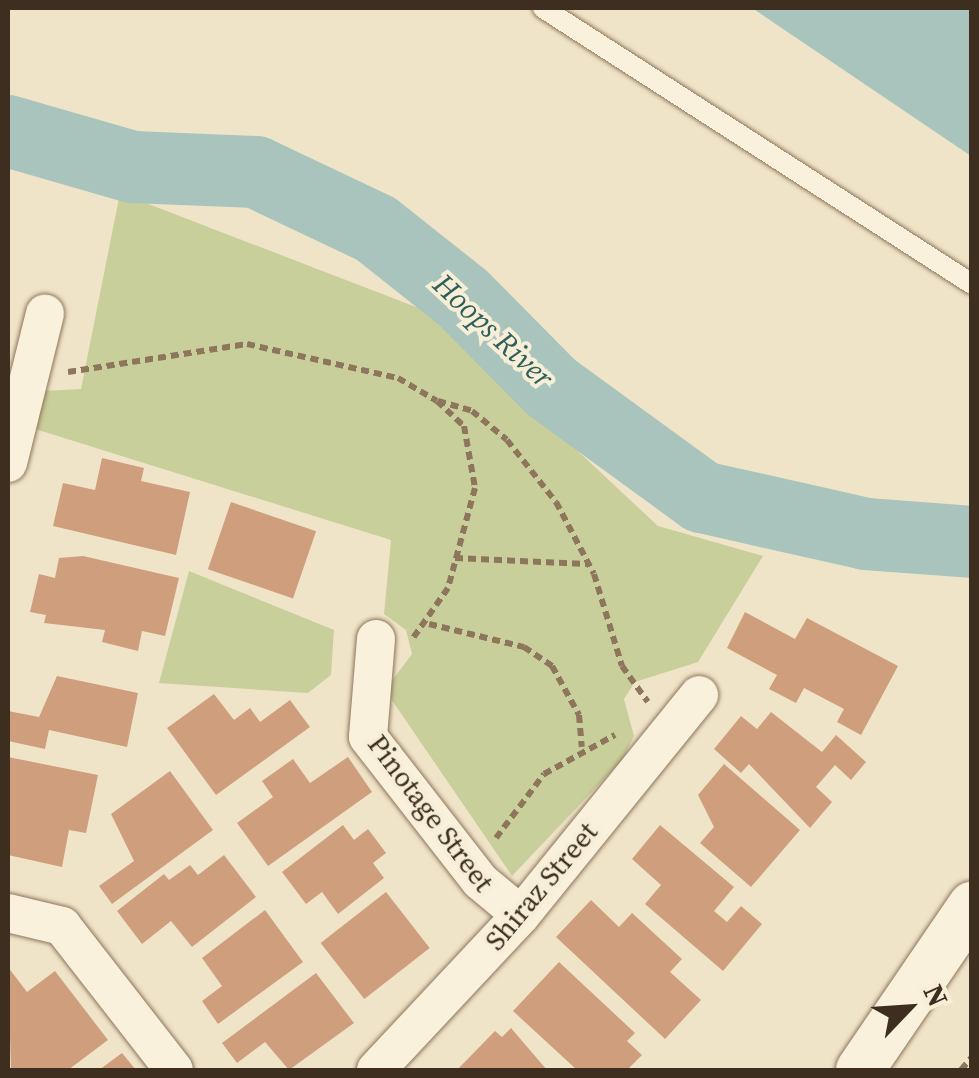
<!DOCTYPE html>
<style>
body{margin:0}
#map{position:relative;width:979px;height:1078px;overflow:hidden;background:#f0e4c8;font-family:"Source Serif 4",serif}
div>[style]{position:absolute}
.green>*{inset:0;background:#c9cf9b}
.water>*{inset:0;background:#a9c4bc}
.river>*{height:72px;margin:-36px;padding:0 36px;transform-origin:36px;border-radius:36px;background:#a9c4bc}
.building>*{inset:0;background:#cf9f7d;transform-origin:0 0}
.path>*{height:6px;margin-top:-3px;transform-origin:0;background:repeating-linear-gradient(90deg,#8d765c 0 8px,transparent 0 13px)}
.roads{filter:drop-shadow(0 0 2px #8d765c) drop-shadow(0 0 2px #8d765c)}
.service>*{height:20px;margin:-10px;padding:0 10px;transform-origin:10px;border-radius:10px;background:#faf1dc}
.minor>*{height:38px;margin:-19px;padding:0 19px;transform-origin:19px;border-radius:19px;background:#faf1dc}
.tertiary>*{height:48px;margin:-24px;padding:0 24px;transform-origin:24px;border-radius:24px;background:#faf1dc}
span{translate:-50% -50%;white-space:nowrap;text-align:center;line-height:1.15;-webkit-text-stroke:8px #f7eed8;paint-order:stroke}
.street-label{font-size:28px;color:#3d2e20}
.water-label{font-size:30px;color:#2f5d5a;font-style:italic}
.frame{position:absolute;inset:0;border:10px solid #3d2e20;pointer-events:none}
.north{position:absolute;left:859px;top:958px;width:100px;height:100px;-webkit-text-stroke:8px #f7eed8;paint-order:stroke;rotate:65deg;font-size:28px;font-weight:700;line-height:40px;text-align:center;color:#3d2e20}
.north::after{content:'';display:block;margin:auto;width:35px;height:45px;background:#3d2e20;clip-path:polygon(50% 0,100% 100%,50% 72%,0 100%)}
</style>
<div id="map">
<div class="green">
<div style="clip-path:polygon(120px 193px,429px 312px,658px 526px,763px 556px,698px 662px,635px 682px,624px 699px,634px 736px,623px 759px,512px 876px,385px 690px,412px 654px,406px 630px,384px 614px,391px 540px,32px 428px,44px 391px,81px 389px)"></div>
<div style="clip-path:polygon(189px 571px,334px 630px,331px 675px,308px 693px,159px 683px)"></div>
</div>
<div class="water">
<div style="clip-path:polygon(752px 8px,971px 8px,971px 156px)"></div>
</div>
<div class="river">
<div style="left:8px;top:131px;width:130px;rotate:16.1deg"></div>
<div style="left:133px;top:167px;width:123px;rotate:2.3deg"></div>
<div style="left:256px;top:172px;width:133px;rotate:25.4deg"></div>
<div style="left:376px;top:229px;width:111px;rotate:38.4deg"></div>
<div style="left:463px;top:298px;width:125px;rotate:45.3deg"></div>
<div style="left:551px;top:387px;width:187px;rotate:36.1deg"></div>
<div style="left:702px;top:497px;width:168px;rotate:12.7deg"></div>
<div style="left:866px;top:534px;width:106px;rotate:4.3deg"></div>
</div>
<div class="building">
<div style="clip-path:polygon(102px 458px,144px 468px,141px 481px,190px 492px,176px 555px,53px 526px,63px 483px,95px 490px)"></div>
<div style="left:231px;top:502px;width:90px;height:71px;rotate:19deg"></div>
<div style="clip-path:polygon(83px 556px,179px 578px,165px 636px,142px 631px,138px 651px,102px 642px,105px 630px,44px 623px,46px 615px,30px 612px,39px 574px,55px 578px,59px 558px)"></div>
<div style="clip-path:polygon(745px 612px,795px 639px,807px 618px,898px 666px,861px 735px,837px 722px,844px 709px,804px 688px,796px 703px,769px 689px,777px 675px,727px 648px)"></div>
<div style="clip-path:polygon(57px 676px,138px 693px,127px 747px,49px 730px,45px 749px,8px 741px,8px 711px,39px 717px)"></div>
<div style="clip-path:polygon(214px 694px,234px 720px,250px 708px,260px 722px,290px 700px,310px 727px,216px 795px,167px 728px)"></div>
<div style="clip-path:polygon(771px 712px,822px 752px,836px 735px,866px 762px,851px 780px,835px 765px,816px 787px,832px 802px,810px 828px,749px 764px,741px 773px,714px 749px,741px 716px,757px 729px)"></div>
<div style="clip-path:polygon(8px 757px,98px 775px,86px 833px,69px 830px,62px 867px,8px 855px)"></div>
<div style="clip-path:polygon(348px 757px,372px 792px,268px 866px,237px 823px,273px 797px,262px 781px,293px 759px,310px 783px)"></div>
<div style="clip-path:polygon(724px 764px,800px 830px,751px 887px,700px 843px,714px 827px,698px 795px)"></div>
<div style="clip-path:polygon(170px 771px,213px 830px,112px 904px,99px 886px,134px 861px,111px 814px)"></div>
<div style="clip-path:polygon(343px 825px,354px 840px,368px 829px,386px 853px,373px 863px,384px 878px,338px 914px,322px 892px,306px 904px,282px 872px)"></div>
<div style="clip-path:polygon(660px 825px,734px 887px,714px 911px,727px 922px,741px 906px,762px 924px,723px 971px,645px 904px,661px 885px,632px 859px)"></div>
<div style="clip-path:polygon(224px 855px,256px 897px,192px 947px,171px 921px,142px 944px,117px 911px,164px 874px,169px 880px,190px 865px,198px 875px)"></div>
<div style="left:386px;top:892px;width:71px;height:83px;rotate:52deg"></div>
<div style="clip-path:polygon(591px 900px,619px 927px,632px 913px,682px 959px,670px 972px,701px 1000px,665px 1039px,556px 937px)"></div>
<div style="clip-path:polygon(265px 910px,303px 962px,218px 1024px,202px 1001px,222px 986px,202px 958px)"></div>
<div style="clip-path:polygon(559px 962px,635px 1033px,627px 1041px,642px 1055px,627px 1070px,577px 1070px,513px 1011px)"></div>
<div style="clip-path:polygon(8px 967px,27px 992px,55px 971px,108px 1040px,68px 1070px,11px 1070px)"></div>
<div style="clip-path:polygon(316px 973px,354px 1023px,289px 1070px,265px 1042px,237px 1063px,222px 1043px)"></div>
<div style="clip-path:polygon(511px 1028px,547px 1070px,457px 1070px,495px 1031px,502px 1037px)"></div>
<div style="clip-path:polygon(122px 1053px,136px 1070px,99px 1070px)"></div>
</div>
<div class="path">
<div style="left:68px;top:372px;width:181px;rotate:-8.9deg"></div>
<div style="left:247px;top:344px;width:155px;rotate:12.7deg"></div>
<div style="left:398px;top:378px;width:45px;rotate:30.5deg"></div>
<div style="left:437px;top:401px;width:37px;rotate:43deg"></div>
<div style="left:464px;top:426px;width:63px;rotate:79.9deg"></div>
<div style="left:475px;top:488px;width:104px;rotate:105.1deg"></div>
<div style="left:448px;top:588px;width:61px;rotate:125deg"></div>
<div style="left:438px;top:401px;width:35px;rotate:16deg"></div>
<div style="left:472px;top:411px;width:45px;rotate:39.6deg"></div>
<div style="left:507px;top:440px;width:79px;rotate:51.7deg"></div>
<div style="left:556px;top:502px;width:81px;rotate:62.2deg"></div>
<div style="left:594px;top:574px;width:96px;rotate:73.1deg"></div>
<div style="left:622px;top:666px;width:44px;rotate:54.2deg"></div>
<div style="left:455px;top:558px;width:132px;rotate:2.6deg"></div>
<div style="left:429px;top:624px;width:98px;rotate:13.6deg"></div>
<div style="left:524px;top:647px;width:34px;rotate:34deg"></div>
<div style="left:552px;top:666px;width:56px;rotate:61.1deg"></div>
<div style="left:579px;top:715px;width:32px;rotate:85deg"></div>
<div style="left:496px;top:838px;width:80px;rotate:-53.1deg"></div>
<div style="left:544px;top:774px;width:81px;rotate:-28.8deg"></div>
<div style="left:961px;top:1070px;width:17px;rotate:-50deg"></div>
</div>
<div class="roads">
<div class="service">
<div style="left:543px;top:8px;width:510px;rotate:32.76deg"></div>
</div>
<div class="minor">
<div style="left:8px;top:463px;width:154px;rotate:-76.1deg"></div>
<div style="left:376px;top:639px;width:98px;rotate:94.7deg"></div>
<div style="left:368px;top:737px;width:182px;rotate:52.1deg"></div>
<div style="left:480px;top:881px;width:53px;rotate:39.7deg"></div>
<div style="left:8px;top:913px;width:56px;rotate:13.5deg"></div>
<div style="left:62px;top:926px;width:182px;rotate:52.1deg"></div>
<div style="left:376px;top:1070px;width:212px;rotate:-46.9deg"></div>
<div style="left:521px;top:915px;width:283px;rotate:-51deg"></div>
</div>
<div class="tertiary">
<div style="left:860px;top:1070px;width:199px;rotate:-55.7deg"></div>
</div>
</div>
<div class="street-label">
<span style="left:431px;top:813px;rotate:53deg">Pinotage Street</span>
<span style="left:541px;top:886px;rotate:-50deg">Shiraz Street</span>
</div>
<div class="water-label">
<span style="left:493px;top:331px;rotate:43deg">Hoops River</span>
</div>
<div class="frame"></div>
<div class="north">N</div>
</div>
